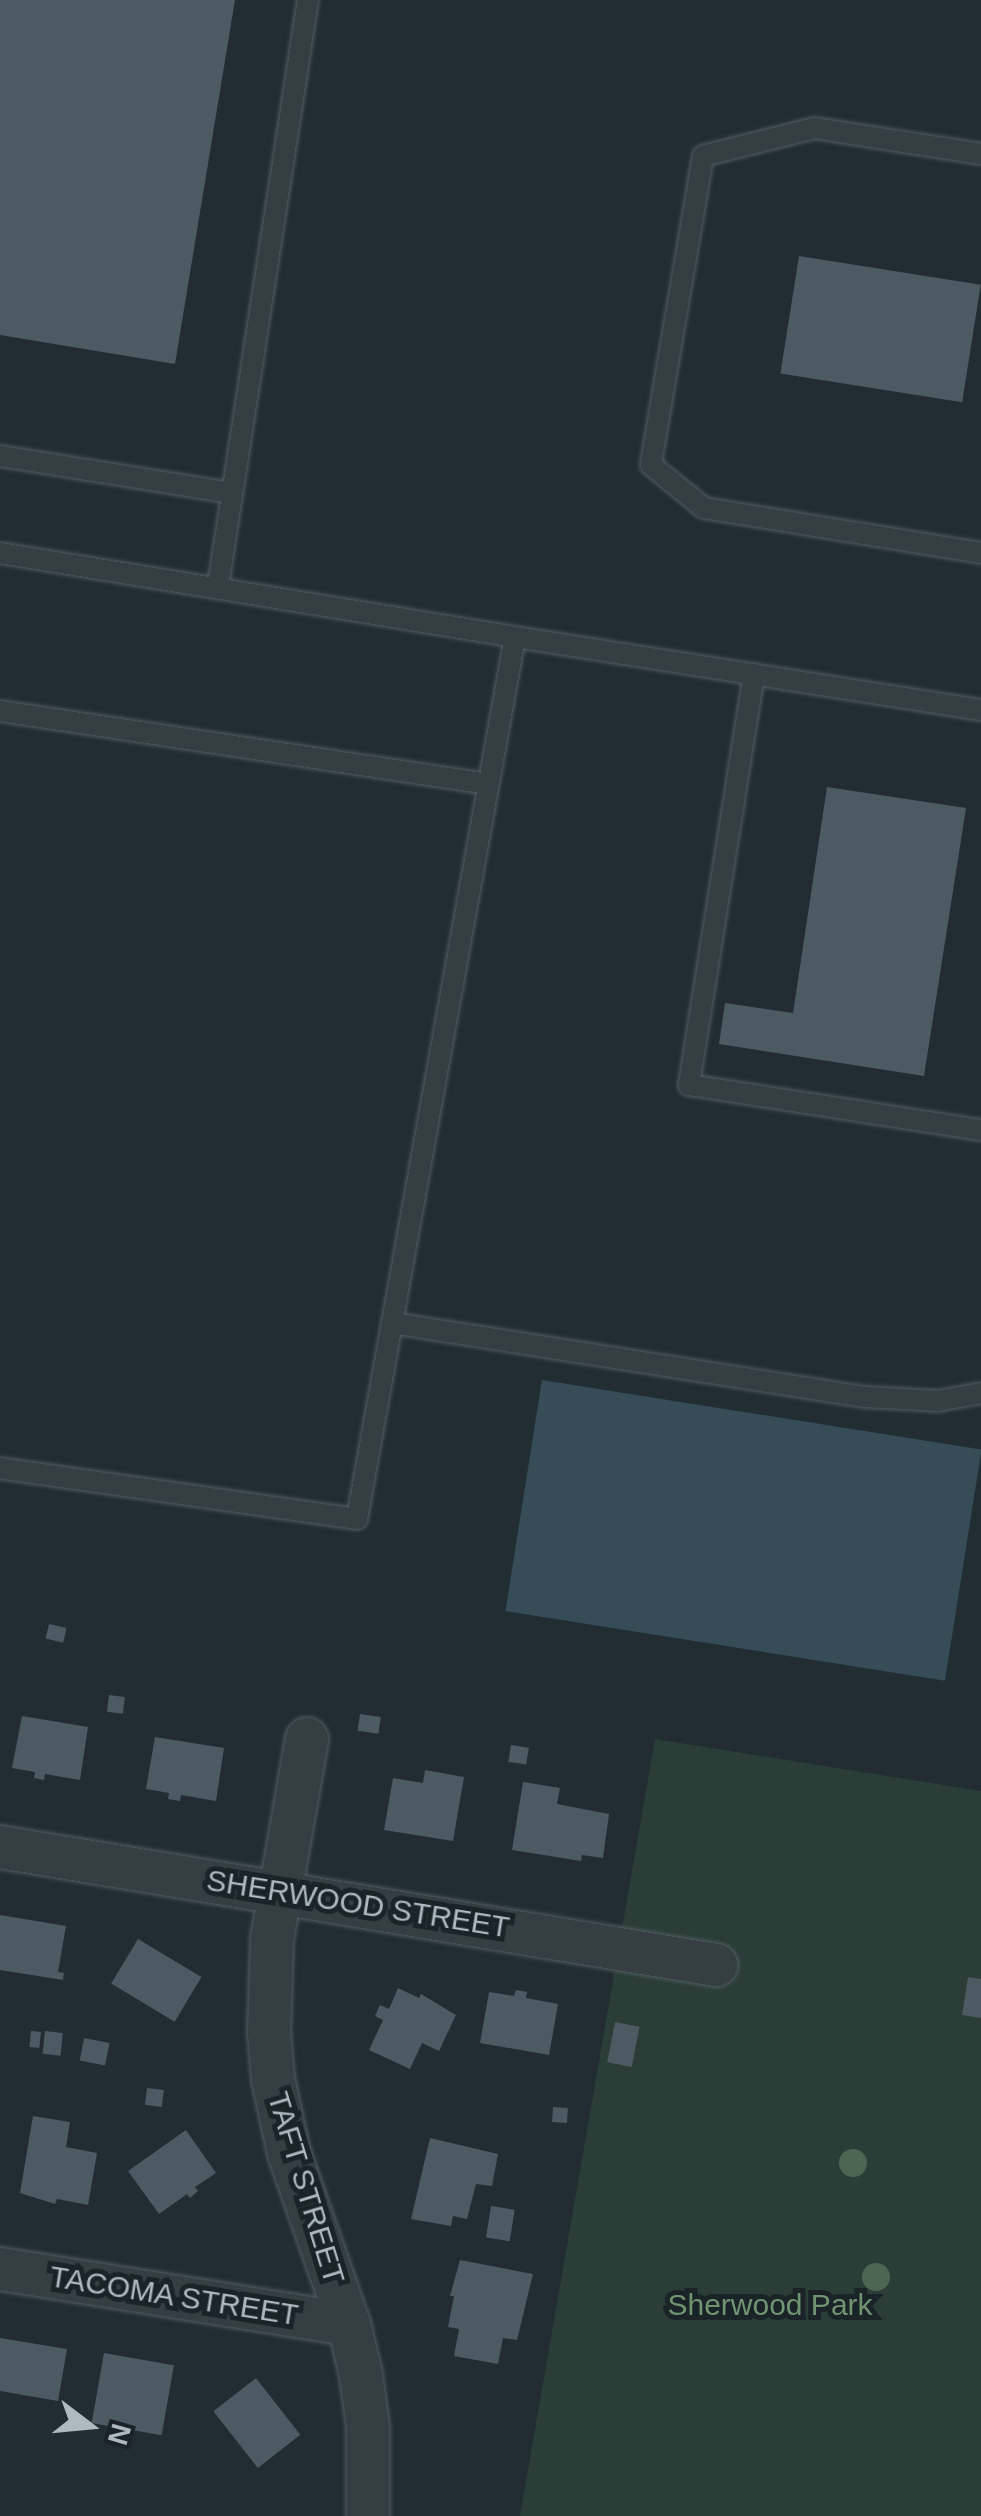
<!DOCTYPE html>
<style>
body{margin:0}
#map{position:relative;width:981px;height:2516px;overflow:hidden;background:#212d32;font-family:Helvetica,sans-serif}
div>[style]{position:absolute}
.green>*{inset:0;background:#2a3d37}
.water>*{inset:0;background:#364d58;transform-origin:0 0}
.building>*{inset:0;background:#4c5a61;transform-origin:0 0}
.roads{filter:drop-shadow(0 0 2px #515c61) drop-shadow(0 0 2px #515c61)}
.service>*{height:20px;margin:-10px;padding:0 10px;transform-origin:10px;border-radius:10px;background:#343e43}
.minor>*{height:42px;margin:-21px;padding:0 21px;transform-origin:21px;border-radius:21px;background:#343e43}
.trees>*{width:28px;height:28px;margin:-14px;border-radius:50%;background:#4d6654}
span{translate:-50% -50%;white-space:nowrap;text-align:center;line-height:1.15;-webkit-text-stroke:10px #192328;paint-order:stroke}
.street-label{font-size:30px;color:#aebac0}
.park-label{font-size:30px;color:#719470}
.north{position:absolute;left:40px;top:2376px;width:100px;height:100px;-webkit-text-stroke:8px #192328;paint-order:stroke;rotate:106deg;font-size:28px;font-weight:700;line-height:40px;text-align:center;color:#aebac0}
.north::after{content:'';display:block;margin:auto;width:35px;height:45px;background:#aebac0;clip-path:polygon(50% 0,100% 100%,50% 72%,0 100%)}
</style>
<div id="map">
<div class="green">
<div style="clip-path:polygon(655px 1739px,981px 1791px,981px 2516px,520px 2516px)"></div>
</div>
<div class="water">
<div style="left:542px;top:1380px;width:445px;height:234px;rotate:9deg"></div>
</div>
<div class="building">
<div style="clip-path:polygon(0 0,235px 0,175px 364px,0 335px)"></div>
<div style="left:799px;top:256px;width:184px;height:119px;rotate:9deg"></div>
<div style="clip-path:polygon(827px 787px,966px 808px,924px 1076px,719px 1044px,725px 1003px,793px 1013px)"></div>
<div style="left:49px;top:1624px;width:18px;height:15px;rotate:13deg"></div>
<div style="left:109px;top:1695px;width:16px;height:17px;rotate:7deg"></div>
<div style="left:360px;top:1714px;width:21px;height:17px;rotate:8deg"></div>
<div style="clip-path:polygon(22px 1716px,88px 1727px,80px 1780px,45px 1774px,44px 1780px,34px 1778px,35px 1772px,12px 1768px)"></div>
<div style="clip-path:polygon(155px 1737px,224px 1748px,216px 1801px,181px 1795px,180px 1801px,168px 1799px,169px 1793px,146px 1789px)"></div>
<div style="left:511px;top:1745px;width:18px;height:17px;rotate:9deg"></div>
<div style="clip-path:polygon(425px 1770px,464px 1777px,453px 1841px,384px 1830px,393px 1778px,423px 1783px)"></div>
<div style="clip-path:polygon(523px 1782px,560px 1788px,557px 1804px,609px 1814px,603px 1858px,582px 1855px,581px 1861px,512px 1850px)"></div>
<div style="clip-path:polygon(0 1915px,66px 1926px,58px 1972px,64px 1973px,63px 1980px,0 1970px)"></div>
<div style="left:138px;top:1939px;width:74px;height:52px;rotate:31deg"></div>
<div style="clip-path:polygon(968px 1977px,981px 1979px,981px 2018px,962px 2015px)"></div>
<div style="clip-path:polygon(398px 1988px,419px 1998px,421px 1994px,456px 2015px,439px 2051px,422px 2043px,410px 2069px,369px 2050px,383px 2020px,375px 2016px,380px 2005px,389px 2009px)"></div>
<div style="clip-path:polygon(516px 1990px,527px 1992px,526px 1998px,558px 2004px,549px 2055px,480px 2043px,489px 1992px,514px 1996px)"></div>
<div style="left:615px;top:2022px;width:25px;height:41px;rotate:11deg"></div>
<div style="left:31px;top:2031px;width:10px;height:16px;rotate:6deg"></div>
<div style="left:45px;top:2031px;width:18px;height:23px;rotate:6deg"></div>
<div style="left:84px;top:2038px;width:26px;height:23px;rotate:11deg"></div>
<div style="left:147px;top:2088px;width:17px;height:17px;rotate:7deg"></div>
<div style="left:553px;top:2107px;width:15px;height:15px;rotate:4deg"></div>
<div style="clip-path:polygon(33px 2116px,70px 2122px,66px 2147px,97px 2153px,88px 2205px,57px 2199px,55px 2204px,20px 2193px)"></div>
<div style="clip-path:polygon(186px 2130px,216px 2173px,195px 2187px,198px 2191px,190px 2198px,187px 2194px,159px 2214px,128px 2171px)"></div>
<div style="clip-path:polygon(430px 2138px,498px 2154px,492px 2186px,476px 2184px,467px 2219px,453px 2216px,451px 2226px,411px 2219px)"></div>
<div style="left:491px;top:2206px;width:24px;height:32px;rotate:9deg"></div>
<div style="clip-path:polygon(460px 2260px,533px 2274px,517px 2340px,503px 2338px,498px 2364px,454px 2356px,459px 2329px,448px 2327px,454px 2296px,450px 2296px)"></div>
<div style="clip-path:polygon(0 2338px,67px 2349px,58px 2401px,0 2391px)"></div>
<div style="left:104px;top:2353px;width:71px;height:71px;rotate:10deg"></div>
<div style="left:256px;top:2378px;width:72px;height:54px;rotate:52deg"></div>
</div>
<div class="roads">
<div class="service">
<div style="left:981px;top:154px;width:168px;rotate:-171.1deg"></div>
<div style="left:815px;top:128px;width:115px;rotate:166deg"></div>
<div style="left:703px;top:156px;width:313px;rotate:99.6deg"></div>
<div style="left:651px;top:465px;width:68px;rotate:39.1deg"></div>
<div style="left:704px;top:508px;width:281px;rotate:9.2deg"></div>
<div style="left:0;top:456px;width:235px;rotate:9.1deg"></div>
<div style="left:0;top:553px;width:522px;rotate:9.26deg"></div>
<div style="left:515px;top:637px;width:896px;rotate:100.16deg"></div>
<div style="left:357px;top:1519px;width:361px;rotate:-171.9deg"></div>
<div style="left:218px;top:586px;width:593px;rotate:-81.27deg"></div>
<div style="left:515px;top:637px;width:472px;rotate:8.9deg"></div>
<div style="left:754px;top:674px;width:416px;rotate:99deg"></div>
<div style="left:689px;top:1085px;width:295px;rotate:8.8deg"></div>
<div style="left:0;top:711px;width:493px;rotate:8.5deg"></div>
<div style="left:392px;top:1323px;width:479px;rotate:8.9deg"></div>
<div style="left:865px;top:1397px;width:73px;rotate:3.1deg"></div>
<div style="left:938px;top:1401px;width:44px;rotate:-10.5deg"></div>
</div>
<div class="minor">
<div style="left:307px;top:1739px;width:203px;rotate:99.9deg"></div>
<div style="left:272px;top:1939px;width:94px;rotate:91.8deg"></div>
<div style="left:269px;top:2033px;width:46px;rotate:85deg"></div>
<div style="left:273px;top:2079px;width:76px;rotate:77.8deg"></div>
<div style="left:289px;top:2153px;width:181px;rotate:70.7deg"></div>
<div style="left:349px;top:2324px;width:52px;rotate:76.8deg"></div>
<div style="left:361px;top:2375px;width:52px;rotate:82.3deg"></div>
<div style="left:368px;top:2427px;width:89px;rotate:90deg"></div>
<div style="left:0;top:1847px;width:726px;rotate:9.36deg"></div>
<div style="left:0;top:2269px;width:353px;rotate:9deg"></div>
</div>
</div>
<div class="trees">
<div style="left:853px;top:2163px"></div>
<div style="left:876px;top:2277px"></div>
</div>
<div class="street-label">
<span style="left:358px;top:1904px;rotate:9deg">SHERWOOD STREET</span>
<span style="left:306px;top:2188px;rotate:73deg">TAFT STREET</span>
<span style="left:174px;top:2296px;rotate:9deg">TACOMA STREET</span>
</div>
<div class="park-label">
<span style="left:770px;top:2305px">Sherwood Park</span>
</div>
<div class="north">N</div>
</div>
